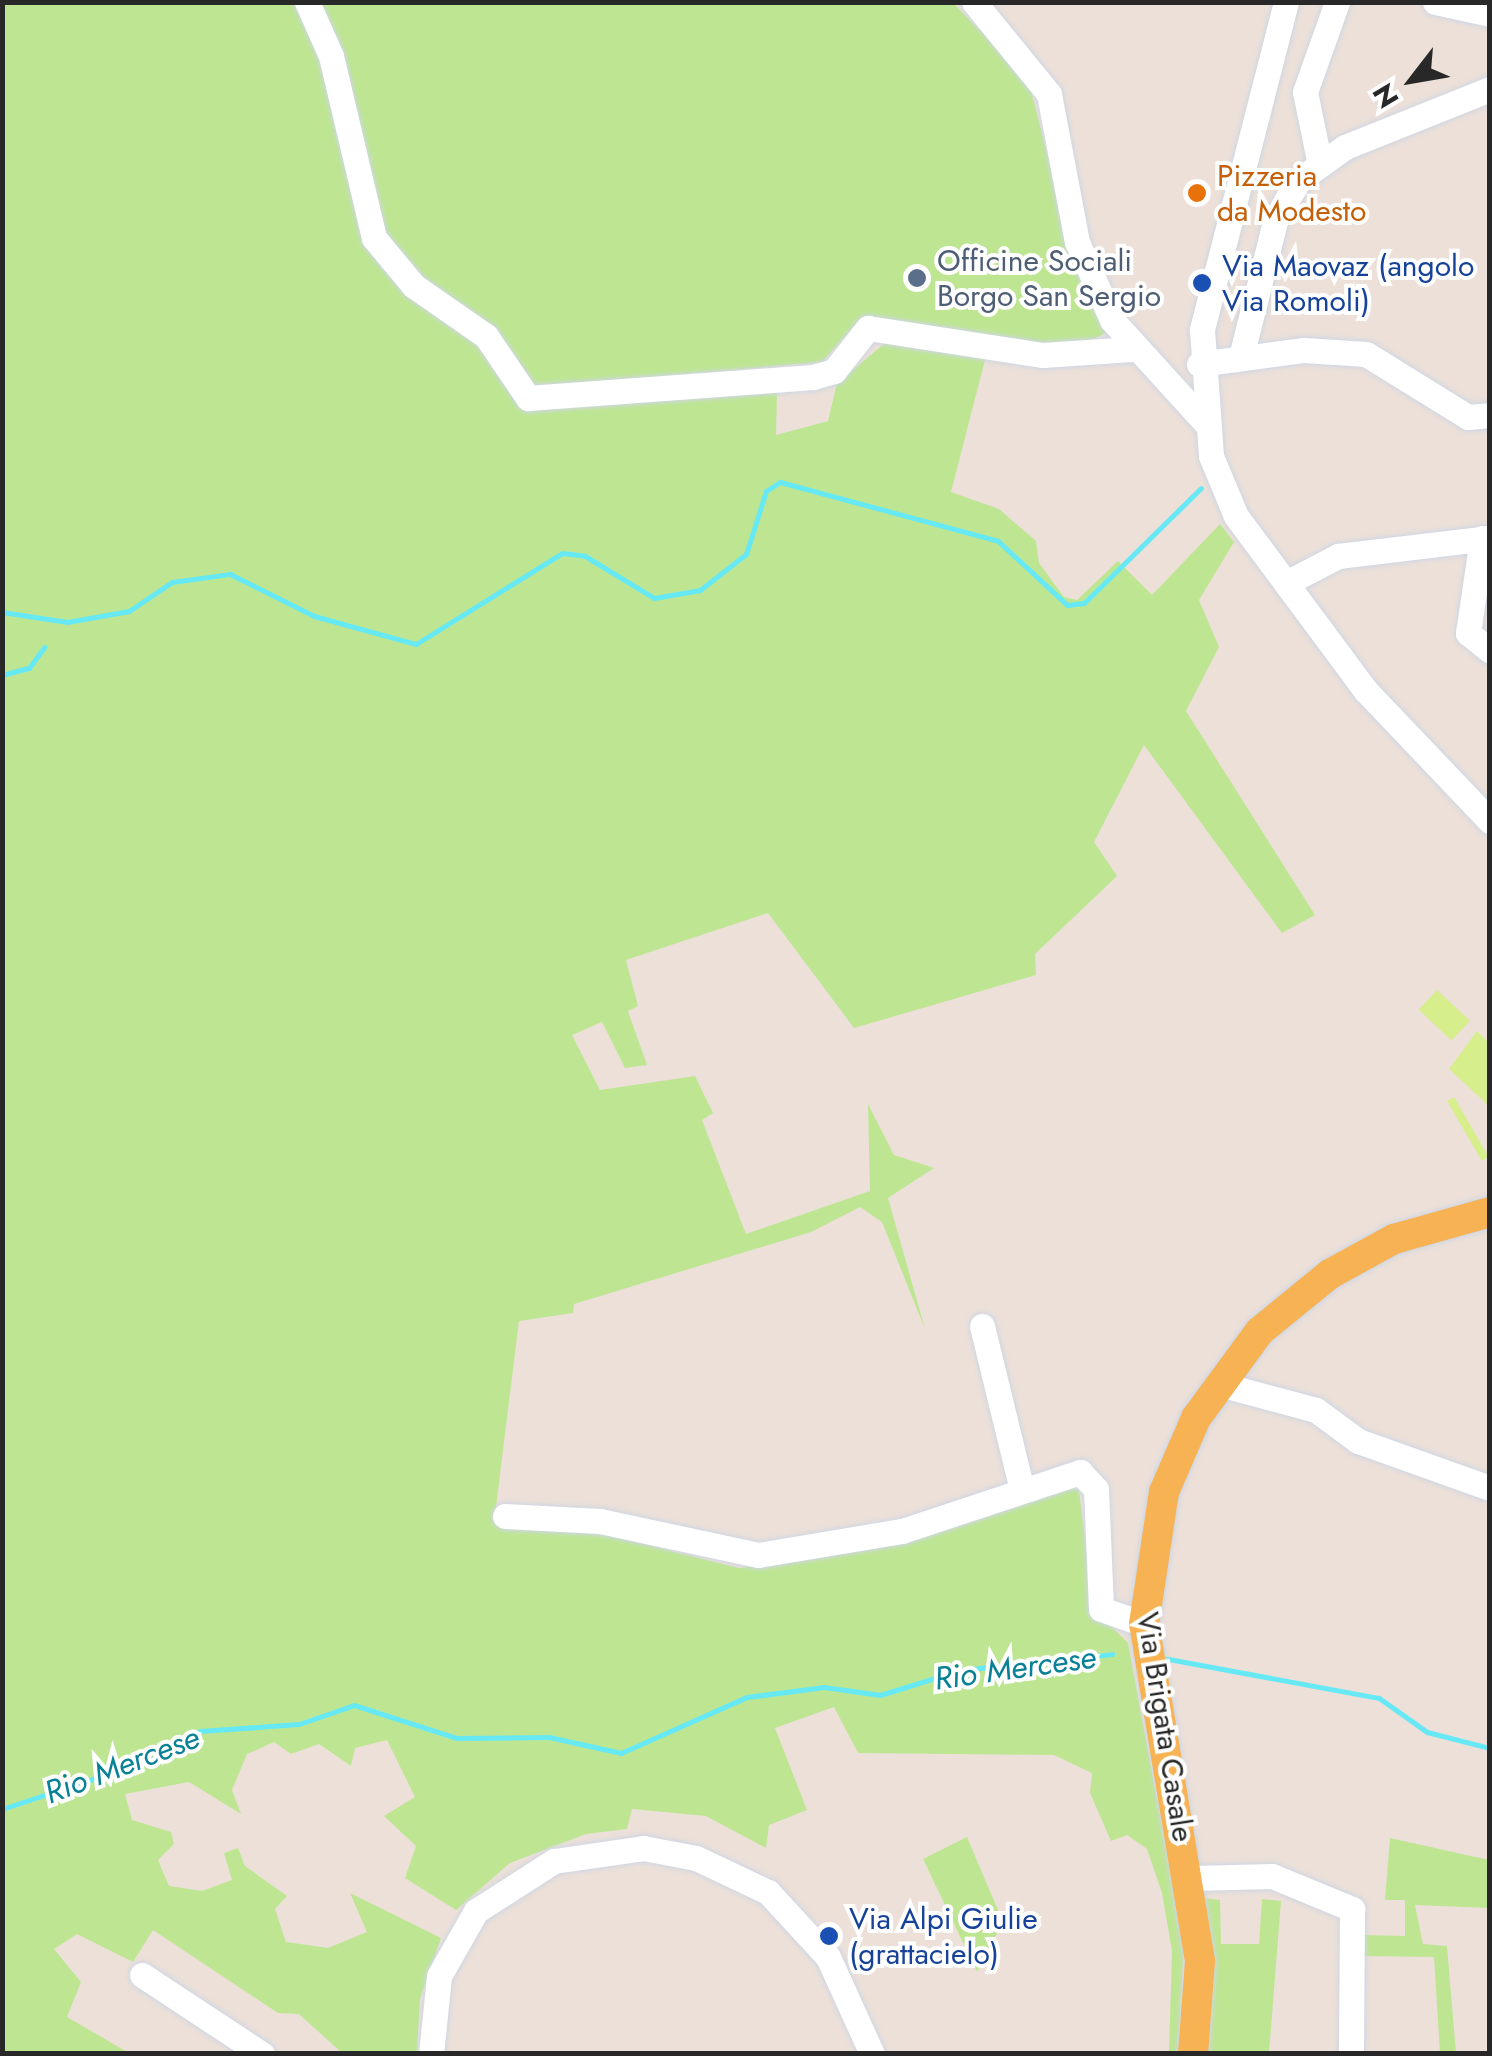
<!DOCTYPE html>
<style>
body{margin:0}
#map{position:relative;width:1492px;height:2056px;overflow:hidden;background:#ece0d9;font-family:Jost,sans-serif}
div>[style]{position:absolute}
.green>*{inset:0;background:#bee692}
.pitch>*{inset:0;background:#d7ee8d;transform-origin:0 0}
.stream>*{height:5px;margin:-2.5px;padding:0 2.5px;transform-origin:2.5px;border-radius:2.5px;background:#66e9f4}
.roads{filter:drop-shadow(0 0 2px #ced6e3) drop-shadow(0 0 2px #ced6e3)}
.minor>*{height:25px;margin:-12.5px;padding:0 12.5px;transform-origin:12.5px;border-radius:12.5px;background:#fff}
.major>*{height:30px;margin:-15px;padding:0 15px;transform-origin:15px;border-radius:15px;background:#f7b253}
.dots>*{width:28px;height:28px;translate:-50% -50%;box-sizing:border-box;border:5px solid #fff;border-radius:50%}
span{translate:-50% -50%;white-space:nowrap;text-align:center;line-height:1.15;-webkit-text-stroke:8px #fff;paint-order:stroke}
.food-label{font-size:30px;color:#c56008}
.left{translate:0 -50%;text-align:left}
.service-label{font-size:30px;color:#4e5e75}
.transit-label{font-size:30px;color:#164399}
.street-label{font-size:30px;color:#282828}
.water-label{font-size:32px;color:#088197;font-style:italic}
.frame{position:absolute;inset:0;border:5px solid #282828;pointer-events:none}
.north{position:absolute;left:1362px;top:30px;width:100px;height:100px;-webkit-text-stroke:8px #fff;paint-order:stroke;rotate:239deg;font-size:28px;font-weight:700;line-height:40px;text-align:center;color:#282828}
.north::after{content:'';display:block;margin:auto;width:35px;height:45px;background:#282828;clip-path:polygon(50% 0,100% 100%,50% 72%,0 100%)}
</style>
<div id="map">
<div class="green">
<div style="clip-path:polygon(3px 3px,297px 3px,318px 42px,360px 234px,383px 270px,482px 347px,514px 400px,547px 409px,777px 393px,776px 435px,828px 421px,837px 383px,885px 343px,986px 356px,951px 492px,999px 509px,1036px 541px,1039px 563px,1064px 597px,1077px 600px,1118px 561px,1152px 595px,1220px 524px,1234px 542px,1199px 600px,1219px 647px,1186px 711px,1315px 915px,1282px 933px,1144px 745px,1094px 842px,1117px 876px,1035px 954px,1036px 975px,854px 1028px,768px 913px,626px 960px,638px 1006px,628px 1011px,647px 1065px,625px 1068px,602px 1022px,572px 1035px,600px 1090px,695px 1076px,713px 1113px,702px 1120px,746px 1234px,870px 1191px,868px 1104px,894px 1155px,934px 1168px,888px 1198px,925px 1329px,882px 1222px,860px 1207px,811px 1232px,574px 1304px,573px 1313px,519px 1321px,494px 1523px,612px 1536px,739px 1568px,877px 1546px,1064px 1484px,1079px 1491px,1094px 1609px,1128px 1643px,1184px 1944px,1178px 2053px,1169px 2053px,1172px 1951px,1162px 1893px,1147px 1849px,1127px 1835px,1111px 1841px,1090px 1793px,1092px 1773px,1054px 1755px,858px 1753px,834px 1707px,775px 1728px,807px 1810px,769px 1825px,766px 1848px,706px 1816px,632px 1809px,627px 1829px,586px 1834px,510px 1863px,456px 1910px,405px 1878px,416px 1846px,384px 1816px,415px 1797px,387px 1740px,355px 1748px,351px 1766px,319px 1744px,291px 1754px,274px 1742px,247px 1754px,232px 1790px,241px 1814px,189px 1782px,125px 1794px,132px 1820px,171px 1832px,174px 1844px,158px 1860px,169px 1886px,202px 1891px,232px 1880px,224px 1853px,238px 1848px,245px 1866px,287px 1896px,275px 1909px,286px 1942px,328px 1948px,367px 1932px,350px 1893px,441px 1938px,420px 1999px,417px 2053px,342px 2053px,299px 2014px,278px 2013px,153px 1930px,133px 1962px,77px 1934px,54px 1949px,81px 1982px,67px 2017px,129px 2053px,3px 2054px)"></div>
<div style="clip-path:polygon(315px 3px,953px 3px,1028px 79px,1082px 286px,1107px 332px,1083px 345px,1021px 349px,862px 317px,822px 362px,530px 388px,425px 285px,372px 216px)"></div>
<div style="clip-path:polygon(967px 1837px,1003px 1922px,977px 1972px,923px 1859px)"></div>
<div style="clip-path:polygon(1390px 1838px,1489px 1860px,1489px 1908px,1415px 1905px,1423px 1944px,1447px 1946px,1456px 2053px,1440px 2053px,1434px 1957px,1363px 1956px,1364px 1935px,1405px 1936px,1405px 1900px,1385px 1900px)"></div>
<div style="clip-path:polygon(1203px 1898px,1220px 1900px,1221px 1944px,1259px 1944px,1262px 1899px,1281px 1901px,1269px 2053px,1205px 2053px)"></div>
</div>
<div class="pitch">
<div style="left:1437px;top:990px;width:45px;height:27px;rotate:43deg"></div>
<div style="clip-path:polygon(1477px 1031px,1489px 1043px,1489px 1106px,1449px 1069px)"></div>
<div style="left:1454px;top:1097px;width:69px;height:8px;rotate:60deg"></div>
</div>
<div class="stream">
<div style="left:2px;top:612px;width:66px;rotate:8.7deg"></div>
<div style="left:67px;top:622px;width:63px;rotate:-10.1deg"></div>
<div style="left:129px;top:611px;width:52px;rotate:-34deg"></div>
<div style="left:172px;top:582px;width:59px;rotate:-7.9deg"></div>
<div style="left:230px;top:574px;width:94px;rotate:26.6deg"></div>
<div style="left:314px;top:616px;width:106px;rotate:15.4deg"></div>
<div style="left:416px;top:644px;width:172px;rotate:-31.9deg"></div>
<div style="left:562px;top:553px;width:23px;rotate:7deg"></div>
<div style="left:585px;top:556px;width:81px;rotate:31.3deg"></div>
<div style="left:654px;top:598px;width:47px;rotate:-9.9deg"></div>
<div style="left:700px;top:590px;width:58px;rotate:-38deg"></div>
<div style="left:746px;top:554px;width:66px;rotate:-72.4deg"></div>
<div style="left:766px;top:491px;width:17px;rotate:-33deg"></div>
<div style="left:780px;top:482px;width:226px;rotate:15.1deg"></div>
<div style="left:998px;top:541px;width:94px;rotate:42.8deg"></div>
<div style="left:1067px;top:605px;width:17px;rotate:-7deg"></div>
<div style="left:1084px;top:603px;width:164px;rotate:-44.5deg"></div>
<div style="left:2px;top:675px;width:28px;rotate:-15deg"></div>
<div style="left:29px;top:668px;width:26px;rotate:-54deg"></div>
<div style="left:1163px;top:1658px;width:220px;rotate:10.5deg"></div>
<div style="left:1379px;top:1698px;width:59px;rotate:35.3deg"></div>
<div style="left:1427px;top:1732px;width:65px;rotate:14.3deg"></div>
<div style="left:2px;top:1809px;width:159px;rotate:-18.3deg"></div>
<div style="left:153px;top:1759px;width:55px;rotate:-30.8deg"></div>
<div style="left:200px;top:1731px;width:99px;rotate:-4deg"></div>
<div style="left:299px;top:1724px;width:58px;rotate:-19.1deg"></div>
<div style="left:354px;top:1705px;width:108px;rotate:17.8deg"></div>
<div style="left:457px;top:1738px;width:92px;rotate:-0.6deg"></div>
<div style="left:549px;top:1737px;width:74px;rotate:12.5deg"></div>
<div style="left:621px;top:1753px;width:138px;rotate:-24deg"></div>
<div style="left:747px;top:1697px;width:78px;rotate:-7.4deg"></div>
<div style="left:824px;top:1687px;width:57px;rotate:8.1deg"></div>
<div style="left:880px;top:1695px;width:85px;rotate:-17.2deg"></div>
<div style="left:961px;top:1670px;width:152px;rotate:-6deg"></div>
</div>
<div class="roads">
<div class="minor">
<div style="left:307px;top:2px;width:59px;rotate:66deg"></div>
<div style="left:331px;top:56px;width:187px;rotate:76.7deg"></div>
<div style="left:374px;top:238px;width:62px;rotate:50.2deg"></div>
<div style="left:414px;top:286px;width:88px;rotate:34.8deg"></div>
<div style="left:486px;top:336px;width:75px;rotate:55.9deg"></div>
<div style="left:528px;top:398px;width:286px;rotate:-4.2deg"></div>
<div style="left:813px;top:377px;width:22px;rotate:-16deg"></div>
<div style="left:834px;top:371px;width:55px;rotate:-51.7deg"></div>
<div style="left:868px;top:328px;width:177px;rotate:8.8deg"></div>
<div style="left:1043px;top:355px;width:89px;rotate:-3.9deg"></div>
<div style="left:974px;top:2px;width:119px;rotate:50.8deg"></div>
<div style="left:1049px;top:94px;width:151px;rotate:79.3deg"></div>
<div style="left:1077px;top:242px;width:85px;rotate:65.8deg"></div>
<div style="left:1112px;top:320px;width:137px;rotate:47.7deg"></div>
<div style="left:1286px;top:2px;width:339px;rotate:104.4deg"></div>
<div style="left:1202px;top:330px;width:126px;rotate:85.9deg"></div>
<div style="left:1211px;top:456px;width:65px;rotate:67.4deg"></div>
<div style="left:1236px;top:516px;width:218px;rotate:53.4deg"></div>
<div style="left:1366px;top:691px;width:180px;rotate:46.4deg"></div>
<div style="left:1435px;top:2px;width:56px;rotate:12.3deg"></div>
<div style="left:1319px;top:160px;width:69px;rotate:-101.6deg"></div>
<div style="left:1305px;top:92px;width:96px;rotate:-70.4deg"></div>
<div style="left:1241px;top:357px;width:143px;rotate:-75.9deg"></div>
<div style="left:1276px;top:218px;width:44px;rotate:-58.8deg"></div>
<div style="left:1299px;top:180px;width:57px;rotate:-35.7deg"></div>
<div style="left:1345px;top:147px;width:156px;rotate:-21.8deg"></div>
<div style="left:1199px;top:364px;width:106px;rotate:-7.6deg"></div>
<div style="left:1304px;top:350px;width:62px;rotate:3.7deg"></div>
<div style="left:1366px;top:354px;width:120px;rotate:31.7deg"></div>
<div style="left:1468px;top:417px;width:22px;rotate:-5deg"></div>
<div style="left:1482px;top:538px;width:96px;rotate:98.4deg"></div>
<div style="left:1468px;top:633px;width:28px;rotate:39deg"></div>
<div style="left:1286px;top:583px;width:59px;rotate:-27.4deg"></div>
<div style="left:1338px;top:556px;width:153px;rotate:-6.8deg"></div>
<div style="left:982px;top:1326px;width:169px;rotate:76.3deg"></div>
<div style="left:1219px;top:1384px;width:100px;rotate:15deg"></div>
<div style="left:1316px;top:1410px;width:52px;rotate:36.4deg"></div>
<div style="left:1358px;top:1441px;width:140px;rotate:19.6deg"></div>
<div style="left:505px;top:1516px;width:95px;rotate:3deg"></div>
<div style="left:600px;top:1521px;width:162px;rotate:12.1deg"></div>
<div style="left:758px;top:1555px;width:146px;rotate:-9.5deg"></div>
<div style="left:902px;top:1531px;width:188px;rotate:-18.3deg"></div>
<div style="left:1080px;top:1472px;width:23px;rotate:47deg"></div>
<div style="left:1096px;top:1489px;width:120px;rotate:87.6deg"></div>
<div style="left:1101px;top:1609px;width:46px;rotate:19.2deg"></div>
<div style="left:1191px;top:1878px;width:81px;rotate:-1.4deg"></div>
<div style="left:1272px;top:1876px;width:87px;rotate:22.4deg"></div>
<div style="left:1352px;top:1909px;width:145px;rotate:90.4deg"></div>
<div style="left:142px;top:1975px;width:144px;rotate:33.4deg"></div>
<div style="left:431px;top:2054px;width:78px;rotate:-84.1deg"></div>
<div style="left:439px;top:1976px;width:75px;rotate:-60.4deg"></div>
<div style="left:476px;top:1911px;width:93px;rotate:-32.7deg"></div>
<div style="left:554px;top:1861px;width:90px;rotate:-8.3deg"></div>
<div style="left:643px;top:1848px;width:54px;rotate:10.7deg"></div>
<div style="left:696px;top:1858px;width:80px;rotate:25.3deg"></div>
<div style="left:768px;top:1892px;width:88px;rotate:47.3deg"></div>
<div style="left:828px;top:1957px;width:107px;rotate:65.6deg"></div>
</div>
<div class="major">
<div style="left:1193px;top:2054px;width:93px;rotate:-85.7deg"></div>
<div style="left:1200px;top:1961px;width:342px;rotate:-99.4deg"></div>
<div style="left:1144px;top:1624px;width:134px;rotate:-81.4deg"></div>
<div style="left:1164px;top:1492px;width:81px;rotate:-66.6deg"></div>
<div style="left:1196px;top:1418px;width:108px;rotate:-53.7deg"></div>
<div style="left:1260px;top:1331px;width:90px;rotate:-39.2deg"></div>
<div style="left:1330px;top:1274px;width:73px;rotate:-28.7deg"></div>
<div style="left:1394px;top:1239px;width:100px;rotate:-15.7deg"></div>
</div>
</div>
<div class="dots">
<div style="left:1197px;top:193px;background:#e8710a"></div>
<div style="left:917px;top:278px;background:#5c6f8a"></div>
<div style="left:1202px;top:283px;background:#1a4fb4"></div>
<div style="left:829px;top:1936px;background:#1a4fb4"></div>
</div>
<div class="food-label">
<span class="left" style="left:1217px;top:193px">Pizzeria<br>da Modesto</span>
</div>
<div class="service-label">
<span class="left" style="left:937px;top:278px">Officine Sociali<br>Borgo San Sergio</span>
</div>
<div class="transit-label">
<span class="left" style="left:1222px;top:283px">Via Maovaz (angolo<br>Via Romoli)</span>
<span class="left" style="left:849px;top:1936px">Via Alpi Giulie<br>(grattacielo)</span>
</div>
<div class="street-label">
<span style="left:1165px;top:1727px;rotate:81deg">Via Brigata Casale</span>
</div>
<div class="water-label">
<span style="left:1015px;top:1668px;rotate:-8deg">Rio Mercese</span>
<span style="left:122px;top:1765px;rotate:-21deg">Rio Mercese</span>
</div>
<div class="frame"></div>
<div class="north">N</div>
</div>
